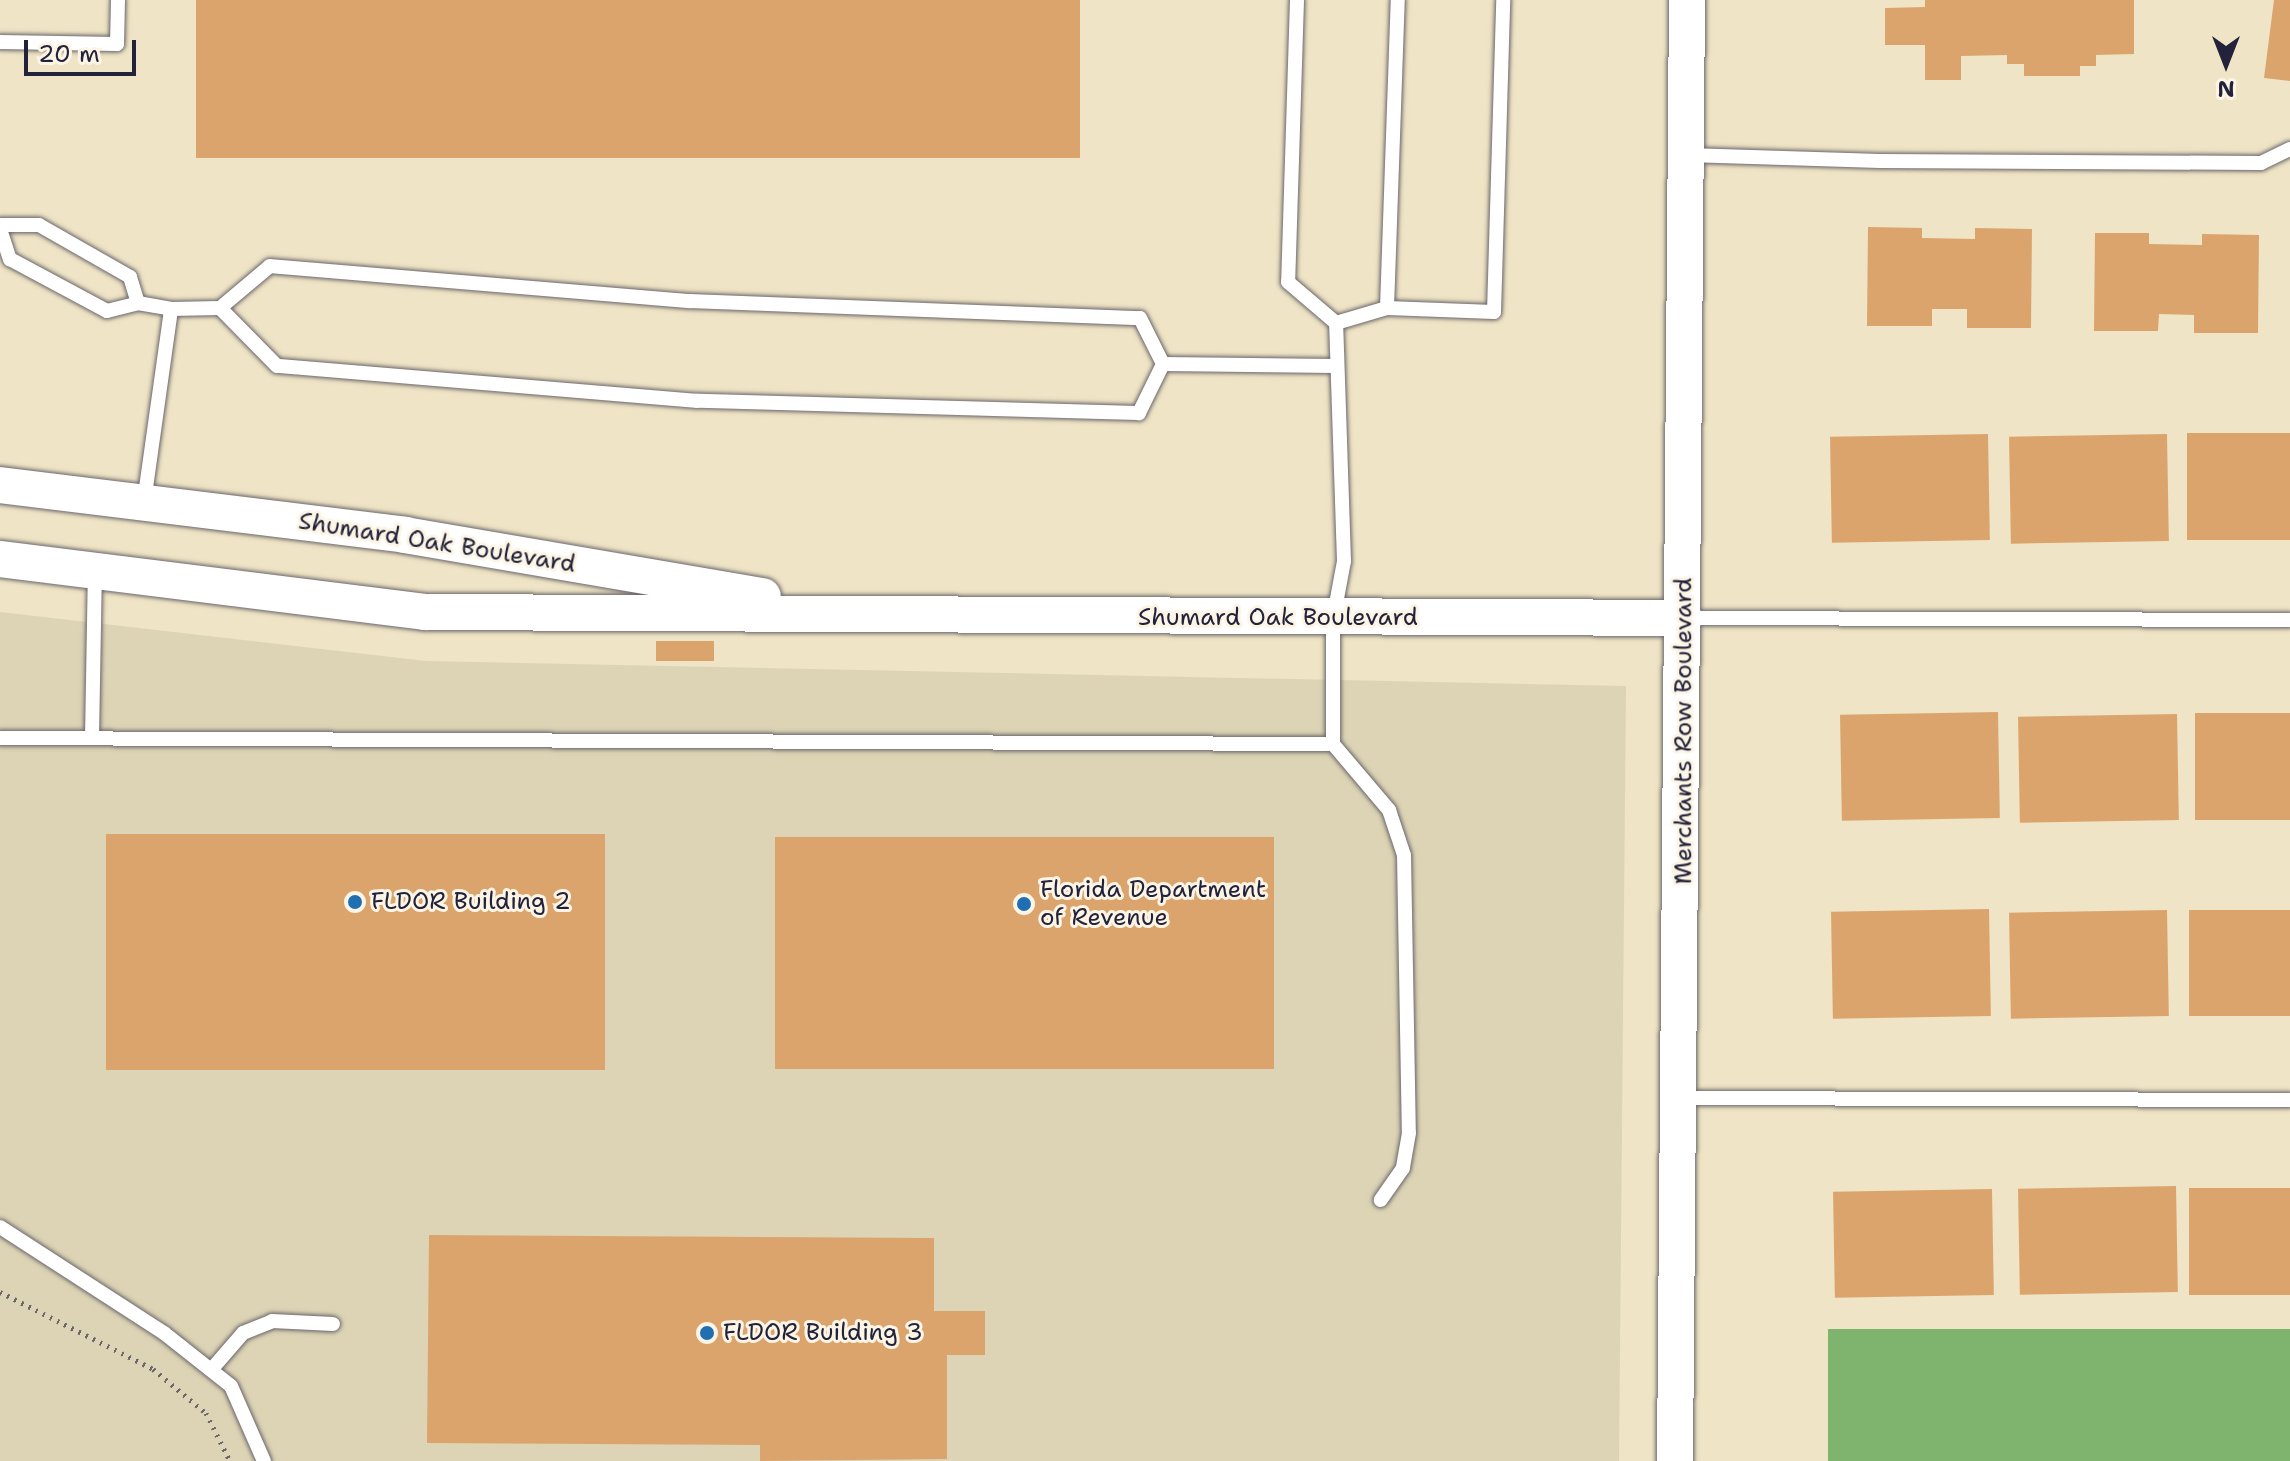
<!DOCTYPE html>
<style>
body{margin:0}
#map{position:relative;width:2290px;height:1461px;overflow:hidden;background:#efe4c5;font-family:"Shantell Sans",sans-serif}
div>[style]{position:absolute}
.built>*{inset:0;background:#ddd4b5}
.forest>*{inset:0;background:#7fb46f;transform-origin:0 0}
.building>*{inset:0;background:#dca46d;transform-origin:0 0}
.path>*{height:5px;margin-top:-2.5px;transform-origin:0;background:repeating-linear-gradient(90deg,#6a666b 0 2px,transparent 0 8px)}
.roads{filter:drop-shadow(0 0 2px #6a666b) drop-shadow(0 0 2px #6a666b)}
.service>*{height:14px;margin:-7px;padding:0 7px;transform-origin:7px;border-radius:7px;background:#fff}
.tertiary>*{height:36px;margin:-18px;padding:0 18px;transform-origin:18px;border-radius:18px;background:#fff}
.dots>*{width:22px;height:22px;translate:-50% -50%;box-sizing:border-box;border:4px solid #fcf5e5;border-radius:50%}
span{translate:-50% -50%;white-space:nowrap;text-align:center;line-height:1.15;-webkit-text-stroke:6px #fcf5e5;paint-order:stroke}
.street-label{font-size:24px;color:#22223b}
.poi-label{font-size:24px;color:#22223b}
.left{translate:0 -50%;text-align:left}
.north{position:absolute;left:2186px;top:24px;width:80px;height:80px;-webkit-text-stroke:6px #fcf5e5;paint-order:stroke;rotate:180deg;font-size:22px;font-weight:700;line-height:32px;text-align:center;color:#22223b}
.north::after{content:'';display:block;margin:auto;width:28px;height:36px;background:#22223b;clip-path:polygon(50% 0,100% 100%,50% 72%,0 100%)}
.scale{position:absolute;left:24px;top:40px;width:112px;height:36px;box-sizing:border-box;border:4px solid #22223b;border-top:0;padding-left:10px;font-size:24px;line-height:28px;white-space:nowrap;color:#22223b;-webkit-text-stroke:6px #fcf5e5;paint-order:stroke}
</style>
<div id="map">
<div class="built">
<div style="clip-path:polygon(0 612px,426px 661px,1626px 686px,1619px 1461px,0 1461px)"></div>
</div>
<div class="forest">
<div style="left:1828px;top:1329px;width:462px;height:132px"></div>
</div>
<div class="building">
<div style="left:196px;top:0;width:884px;height:158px"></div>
<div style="clip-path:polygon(1925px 0,2134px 0,2134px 54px,2096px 55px,2096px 66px,2080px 66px,2080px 76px,2024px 76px,2024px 64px,2007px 64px,2007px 55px,1961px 56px,1961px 80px,1925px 80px,1925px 45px,1885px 45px,1885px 8px,1925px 7px)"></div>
<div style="clip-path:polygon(2274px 0,2290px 0,2290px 81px,2264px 78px)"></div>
<div style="clip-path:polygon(1868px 227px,1922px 228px,1922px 238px,1975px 239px,1975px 228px,2032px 229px,2031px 328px,1967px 328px,1967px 309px,1932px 309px,1932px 326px,1867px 326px)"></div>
<div style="clip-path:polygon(2095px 233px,2149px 233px,2149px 244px,2202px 245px,2202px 234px,2259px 235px,2258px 333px,2194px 333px,2194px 315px,2159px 314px,2158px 331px,2094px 331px)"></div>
<div style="left:2290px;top:433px;width:107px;height:103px;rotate:90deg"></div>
<div style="left:1988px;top:434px;width:106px;height:158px;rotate:89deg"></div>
<div style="left:2167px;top:434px;width:107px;height:158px;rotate:89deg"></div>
<div style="left:656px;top:641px;width:58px;height:20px"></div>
<div style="left:1998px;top:712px;width:106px;height:158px;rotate:89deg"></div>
<div style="left:2290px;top:713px;width:107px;height:95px;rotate:90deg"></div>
<div style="left:2177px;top:714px;width:106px;height:159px;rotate:89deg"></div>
<div style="left:106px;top:834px;width:499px;height:236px"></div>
<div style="left:775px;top:837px;width:499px;height:232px"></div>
<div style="left:1989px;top:909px;width:107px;height:158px;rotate:89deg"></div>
<div style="left:2167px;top:910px;width:106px;height:158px;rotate:89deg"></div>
<div style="left:2290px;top:910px;width:106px;height:101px;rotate:90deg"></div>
<div style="left:2176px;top:1186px;width:106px;height:158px;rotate:89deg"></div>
<div style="left:2290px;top:1188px;width:107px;height:101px;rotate:90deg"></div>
<div style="left:1992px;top:1189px;width:106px;height:159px;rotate:89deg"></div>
<div style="clip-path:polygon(429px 1235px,934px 1238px,934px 1311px,985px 1311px,985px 1355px,947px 1355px,947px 1459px,760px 1461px,760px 1445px,427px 1443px)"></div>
</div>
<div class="path">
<div style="left:0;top:1292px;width:171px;rotate:26.7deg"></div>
<div style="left:153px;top:1369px;width:69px;rotate:39.7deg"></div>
<div style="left:206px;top:1413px;width:54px;rotate:63.4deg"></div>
</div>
<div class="roads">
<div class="service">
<div style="left:1297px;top:0;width:282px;rotate:91.8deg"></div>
<div style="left:1288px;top:282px;width:63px;rotate:40.5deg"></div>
<div style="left:1336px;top:323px;width:53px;rotate:-16.4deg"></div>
<div style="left:1387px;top:308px;width:107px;rotate:2.1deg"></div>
<div style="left:1494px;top:312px;width:312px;rotate:-88.3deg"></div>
<div style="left:0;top:42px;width:117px;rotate:1deg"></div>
<div style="left:117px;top:44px;width:44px;rotate:-88.7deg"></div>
<div style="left:1687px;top:155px;width:193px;rotate:1.8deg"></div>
<div style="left:1880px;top:161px;width:381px;rotate:0.3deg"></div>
<div style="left:2261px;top:163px;width:32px;rotate:-26deg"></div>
<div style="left:0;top:225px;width:39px"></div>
<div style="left:39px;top:225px;width:105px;rotate:29.7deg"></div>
<div style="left:130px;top:277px;width:27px;rotate:73deg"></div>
<div style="left:0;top:229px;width:32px;rotate:72deg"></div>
<div style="left:10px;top:259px;width:110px;rotate:28.2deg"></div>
<div style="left:107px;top:311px;width:32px;rotate:-14deg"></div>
<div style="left:138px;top:303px;width:34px;rotate:10deg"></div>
<div style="left:1387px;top:308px;width:308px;rotate:-88deg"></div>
<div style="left:1163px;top:364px;width:55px;rotate:116.1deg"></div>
<div style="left:1139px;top:413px;width:442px;rotate:-178.4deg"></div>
<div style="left:697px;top:401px;width:421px;rotate:-175.2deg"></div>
<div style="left:277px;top:366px;width:81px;rotate:-134.5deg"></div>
<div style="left:220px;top:308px;width:65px;rotate:-40deg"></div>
<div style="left:270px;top:266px;width:421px;rotate:4.8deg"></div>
<div style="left:690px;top:301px;width:450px;rotate:2.2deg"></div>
<div style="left:1140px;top:318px;width:51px;rotate:63.4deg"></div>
<div style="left:1163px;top:364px;width:172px;rotate:0.7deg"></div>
<div style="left:144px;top:502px;width:195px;rotate:-82deg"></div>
<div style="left:171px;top:309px;width:49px;rotate:-1.2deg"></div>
<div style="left:1685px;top:618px;width:605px;rotate:0.19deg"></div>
<div style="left:0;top:738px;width:1333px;rotate:0.26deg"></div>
<div style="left:1333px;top:744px;width:87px;rotate:49.7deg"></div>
<div style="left:1389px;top:810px;width:47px;rotate:71.6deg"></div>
<div style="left:1404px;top:855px;width:278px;rotate:89deg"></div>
<div style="left:1409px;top:1133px;width:36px;rotate:100deg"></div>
<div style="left:1403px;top:1168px;width:39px;rotate:125deg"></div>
<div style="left:92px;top:738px;width:165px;rotate:-89deg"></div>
<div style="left:1333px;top:744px;width:124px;rotate:-90deg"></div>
<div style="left:1333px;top:620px;width:60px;rotate:-79.4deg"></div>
<div style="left:1344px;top:561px;width:238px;rotate:-91.9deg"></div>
<div style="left:1681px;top:1098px;width:609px;rotate:0.19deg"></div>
<div style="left:0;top:1227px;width:195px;rotate:32.9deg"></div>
<div style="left:164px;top:1333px;width:85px;rotate:38.3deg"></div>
<div style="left:231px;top:1386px;width:82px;rotate:66.3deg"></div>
<div style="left:211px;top:1370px;width:49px;rotate:-49.1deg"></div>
<div style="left:243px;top:1333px;width:31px;rotate:-22deg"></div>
<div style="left:272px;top:1321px;width:61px;rotate:2.8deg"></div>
</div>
<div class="tertiary">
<div style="left:0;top:485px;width:408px;rotate:7deg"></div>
<div style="left:405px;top:535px;width:363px;rotate:9.7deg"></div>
<div style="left:0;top:559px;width:428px;rotate:7.1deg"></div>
<div style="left:425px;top:612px;width:1259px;rotate:0.27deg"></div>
<div style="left:1675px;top:1461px;width:1461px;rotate:-89.53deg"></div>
</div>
</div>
<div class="dots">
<div style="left:355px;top:902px;background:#1f6fb2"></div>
<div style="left:1024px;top:904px;background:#1f6fb2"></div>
<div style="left:707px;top:1333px;background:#1f6fb2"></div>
</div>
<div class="street-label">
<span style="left:437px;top:543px;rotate:9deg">Shumard Oak Boulevard</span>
<span style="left:1278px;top:618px">Shumard Oak Boulevard</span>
<span style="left:1684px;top:731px;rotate:-90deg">Merchants Row Boulevard</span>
</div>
<div class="poi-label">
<span class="left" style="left:1040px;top:904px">Florida Department<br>of Revenue</span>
<span class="left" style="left:371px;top:902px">FLDOR Building 2</span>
<span class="left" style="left:723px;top:1333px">FLDOR Building 3</span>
</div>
<div class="north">N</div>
<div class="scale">20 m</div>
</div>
